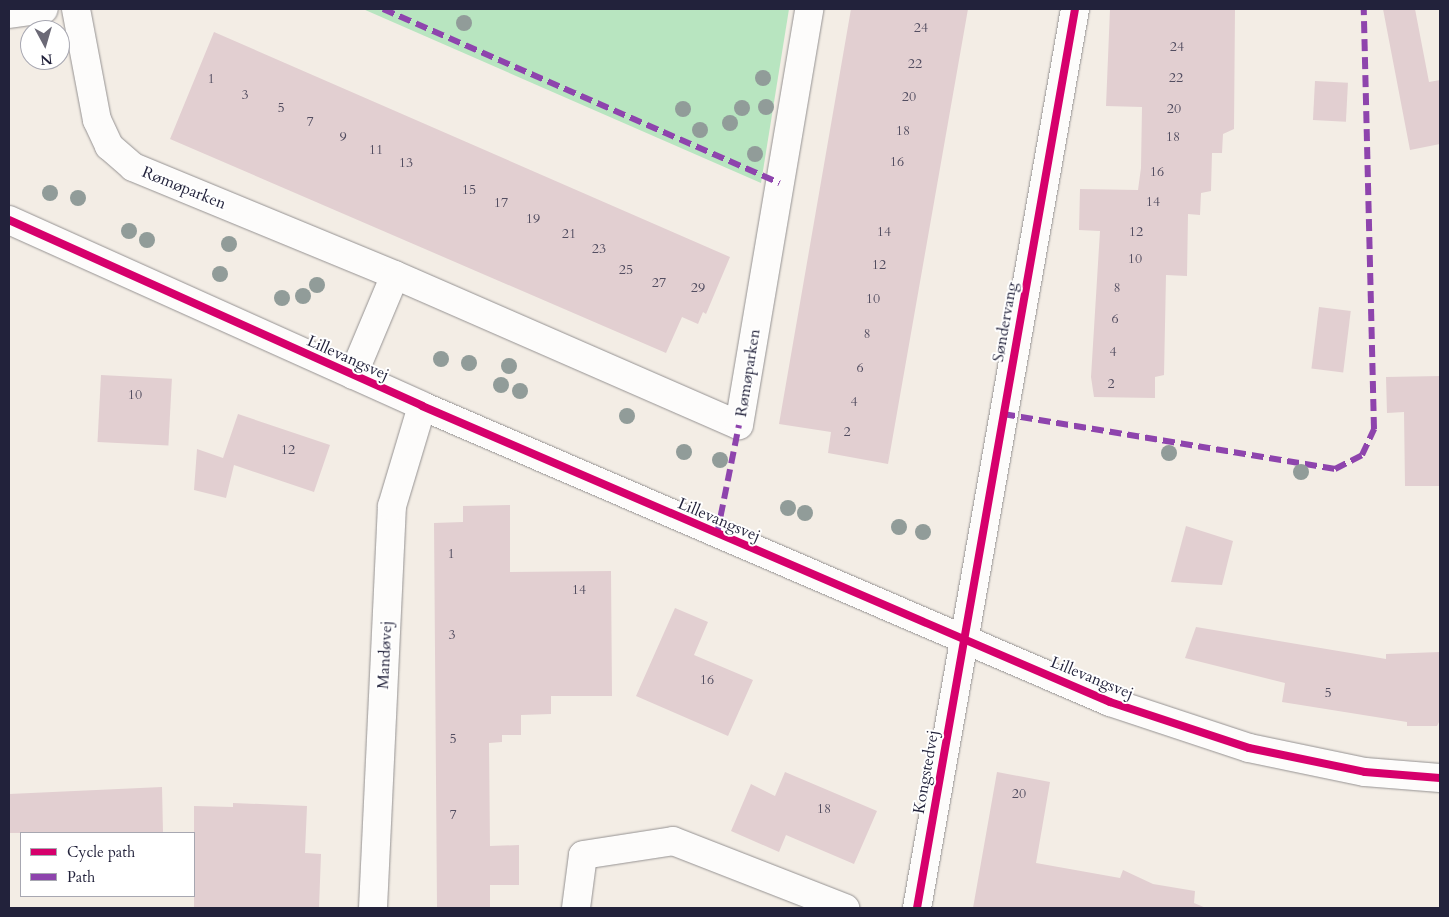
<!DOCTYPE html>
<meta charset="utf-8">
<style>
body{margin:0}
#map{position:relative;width:1449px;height:917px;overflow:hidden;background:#f3ede5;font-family:Cardo,serif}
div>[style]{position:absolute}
.green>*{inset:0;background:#b8e5c0}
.building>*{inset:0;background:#e2cfd1;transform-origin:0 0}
.roads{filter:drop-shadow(0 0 1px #959292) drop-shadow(0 0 1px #959292)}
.minor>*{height:28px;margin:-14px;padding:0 14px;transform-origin:14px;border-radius:14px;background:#fdfcfb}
.quiet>*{height:6px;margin-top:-3px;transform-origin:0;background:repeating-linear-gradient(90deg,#8e44ad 0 12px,transparent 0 18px)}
.cycleway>*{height:8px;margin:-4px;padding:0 4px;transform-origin:4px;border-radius:4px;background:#d6006c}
.trees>*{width:16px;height:16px;margin:-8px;border-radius:50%;background:#919c99}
span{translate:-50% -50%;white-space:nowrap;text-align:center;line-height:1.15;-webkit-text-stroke:4px #fff;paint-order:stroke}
.number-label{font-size:14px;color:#524d60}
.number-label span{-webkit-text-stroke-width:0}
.street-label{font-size:16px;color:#22223b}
.frame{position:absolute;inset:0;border:10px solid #22223b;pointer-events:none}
.legend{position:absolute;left:20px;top:832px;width:175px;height:65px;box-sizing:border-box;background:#fff;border:1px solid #a7a7b1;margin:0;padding:6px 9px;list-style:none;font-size:15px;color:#22223b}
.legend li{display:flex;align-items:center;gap:10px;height:25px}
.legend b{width:25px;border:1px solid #a7a7b1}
.north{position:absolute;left:20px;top:20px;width:50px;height:50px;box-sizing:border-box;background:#fff;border:1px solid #a7a7b1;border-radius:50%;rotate:174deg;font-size:14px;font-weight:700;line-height:20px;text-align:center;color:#22223b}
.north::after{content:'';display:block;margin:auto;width:18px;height:22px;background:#6b6976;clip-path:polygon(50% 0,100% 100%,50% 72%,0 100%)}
</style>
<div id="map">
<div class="green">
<div style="clip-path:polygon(363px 9px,789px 9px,761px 183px)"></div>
</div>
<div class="building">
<div style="clip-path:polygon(851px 9px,968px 9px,888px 464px,828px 453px,831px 432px,779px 424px)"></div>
<div style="clip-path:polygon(1110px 9px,1235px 9px,1234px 129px,1223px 134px,1222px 153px,1212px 153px,1211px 191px,1201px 193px,1200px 215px,1188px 214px,1187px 276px,1166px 275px,1164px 375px,1155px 377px,1155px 398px,1094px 397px,1091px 377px,1100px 231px,1079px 230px,1080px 189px,1138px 190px,1141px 168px,1142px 107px,1106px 106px)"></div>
<div style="clip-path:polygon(1383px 9px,1415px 9px,1429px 82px,1440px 80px,1440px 144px,1410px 150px)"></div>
<div style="clip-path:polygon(214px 32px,730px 257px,706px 314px,703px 312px,698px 324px,682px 317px,666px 353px,170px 139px)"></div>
<div style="left:1315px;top:81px;width:33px;height:39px;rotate:3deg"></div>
<div style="left:1319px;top:307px;width:32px;height:62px;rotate:7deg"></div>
<div style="left:101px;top:375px;width:71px;height:67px;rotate:3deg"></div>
<div style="clip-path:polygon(1440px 376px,1440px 486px,1405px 486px,1404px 412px,1387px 413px,1386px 377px)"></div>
<div style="clip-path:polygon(238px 414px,330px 445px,314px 492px,234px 465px,226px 498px,194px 490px,197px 449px,223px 458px)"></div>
<div style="clip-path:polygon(510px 505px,510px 572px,611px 571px,612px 696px,551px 696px,551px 714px,521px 715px,521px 735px,502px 735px,502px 742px,489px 743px,490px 846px,519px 845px,519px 885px,490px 885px,490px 908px,437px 908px,434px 523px,463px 522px,463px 506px)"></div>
<div style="clip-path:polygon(1186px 526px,1233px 541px,1222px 585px,1171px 582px)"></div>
<div style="clip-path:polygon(675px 608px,708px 622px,694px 655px,753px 680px,728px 736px,636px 696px)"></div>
<div style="clip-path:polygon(1196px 627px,1386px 659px,1386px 654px,1440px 652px,1440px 720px,1437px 726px,1407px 726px,1407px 722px,1282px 702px,1285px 683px,1185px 658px)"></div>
<div style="clip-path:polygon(785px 772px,877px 811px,854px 864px,786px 835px,779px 852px,731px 831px,751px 784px,775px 796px)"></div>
<div style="clip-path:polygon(997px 772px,1050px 782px,1036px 863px,1120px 878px,1123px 870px,1153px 884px,1195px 891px,1194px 903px,1206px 908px,973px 908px)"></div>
<div style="clip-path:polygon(162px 787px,163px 833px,9px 833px,9px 794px)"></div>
<div style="clip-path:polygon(233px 803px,307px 806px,305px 853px,321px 854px,319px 908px,194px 908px,194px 806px,233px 807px)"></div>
</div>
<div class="roads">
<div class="minor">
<div style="left:76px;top:9px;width:113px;rotate:79.3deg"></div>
<div style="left:97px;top:120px;width:29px;rotate:65deg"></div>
<div style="left:109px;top:146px;width:32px;rotate:41deg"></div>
<div style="left:133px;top:167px;width:283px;rotate:22.4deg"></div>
<div style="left:9px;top:14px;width:35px;rotate:-8deg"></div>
<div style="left:9px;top:220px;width:453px;rotate:24.2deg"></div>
<div style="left:422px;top:406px;width:749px;rotate:23.28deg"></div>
<div style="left:1110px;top:702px;width:146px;rotate:18.3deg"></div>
<div style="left:1249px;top:748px;width:118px;rotate:11.7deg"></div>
<div style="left:1365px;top:772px;width:75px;rotate:4.6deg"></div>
<div style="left:353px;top:375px;width:108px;rotate:-67.2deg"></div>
<div style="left:395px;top:275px;width:375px;rotate:23.6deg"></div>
<div style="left:739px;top:425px;width:422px;rotate:-80.4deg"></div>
<div style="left:373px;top:908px;width:402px;rotate:-87.3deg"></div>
<div style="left:392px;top:506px;width:104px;rotate:-73.3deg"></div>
<div style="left:576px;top:908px;width:53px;rotate:-82.5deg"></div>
<div style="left:583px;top:855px;width:91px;rotate:-8.8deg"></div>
<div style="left:673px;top:841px;width:185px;rotate:21.3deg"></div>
<div style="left:917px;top:908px;width:913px;rotate:-80.03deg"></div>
</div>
</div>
<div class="quiet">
<div style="left:383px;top:9px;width:433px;rotate:23.7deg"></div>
<div style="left:1003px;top:414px;width:337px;rotate:9.4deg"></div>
<div style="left:1335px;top:469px;width:30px;rotate:-27deg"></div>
<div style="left:1362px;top:455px;width:29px;rotate:-65deg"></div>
<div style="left:1374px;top:429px;width:420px;rotate:-91.4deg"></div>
<div style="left:717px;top:534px;width:111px;rotate:-78.6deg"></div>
</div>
<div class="cycleway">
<div style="left:9px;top:220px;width:453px;rotate:24.2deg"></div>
<div style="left:422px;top:406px;width:749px;rotate:23.28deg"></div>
<div style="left:1110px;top:702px;width:146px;rotate:18.3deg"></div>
<div style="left:1249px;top:748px;width:118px;rotate:11.7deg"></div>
<div style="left:1365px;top:772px;width:75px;rotate:4.6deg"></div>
<div style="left:917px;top:908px;width:913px;rotate:-80.03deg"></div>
</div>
<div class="trees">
<div style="left:464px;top:23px"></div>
<div style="left:763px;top:78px"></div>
<div style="left:766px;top:107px"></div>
<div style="left:742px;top:108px"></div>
<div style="left:683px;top:109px"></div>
<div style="left:730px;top:123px"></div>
<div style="left:700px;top:130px"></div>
<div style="left:755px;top:154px"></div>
<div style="left:50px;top:193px"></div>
<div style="left:78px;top:198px"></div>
<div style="left:129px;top:231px"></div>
<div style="left:147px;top:240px"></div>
<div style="left:229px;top:244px"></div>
<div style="left:220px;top:274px"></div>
<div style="left:317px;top:285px"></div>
<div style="left:303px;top:296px"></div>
<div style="left:282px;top:298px"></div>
<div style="left:441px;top:359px"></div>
<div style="left:469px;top:363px"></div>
<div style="left:509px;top:366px"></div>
<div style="left:501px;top:385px"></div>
<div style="left:520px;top:391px"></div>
<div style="left:627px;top:416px"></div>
<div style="left:684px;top:452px"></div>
<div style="left:1169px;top:453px"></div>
<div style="left:720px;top:460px"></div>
<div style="left:1301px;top:472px"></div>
<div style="left:788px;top:508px"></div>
<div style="left:805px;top:513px"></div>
<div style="left:899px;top:527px"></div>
<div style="left:923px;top:532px"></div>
</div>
<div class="number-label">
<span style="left:921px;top:28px">24</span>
<span style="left:1177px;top:47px">24</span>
<span style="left:915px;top:64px">22</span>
<span style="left:1176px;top:78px">22</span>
<span style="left:211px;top:79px">1</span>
<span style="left:245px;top:95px">3</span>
<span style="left:909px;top:97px">20</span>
<span style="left:281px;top:108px">5</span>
<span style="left:1174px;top:109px">20</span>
<span style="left:310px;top:122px">7</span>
<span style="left:903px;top:131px">18</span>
<span style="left:343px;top:137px">9</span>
<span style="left:1173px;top:137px">18</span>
<span style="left:376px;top:150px">11</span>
<span style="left:897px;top:162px">16</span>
<span style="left:406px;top:163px">13</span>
<span style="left:1157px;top:172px">16</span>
<span style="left:469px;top:190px">15</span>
<span style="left:1153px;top:202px">14</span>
<span style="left:501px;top:203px">17</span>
<span style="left:533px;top:219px">19</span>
<span style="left:884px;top:232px">14</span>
<span style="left:1136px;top:232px">12</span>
<span style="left:569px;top:234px">21</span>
<span style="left:599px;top:249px">23</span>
<span style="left:1135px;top:259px">10</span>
<span style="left:879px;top:265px">12</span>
<span style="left:626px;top:270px">25</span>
<span style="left:659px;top:283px">27</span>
<span style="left:698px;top:288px">29</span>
<span style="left:1117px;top:288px">8</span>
<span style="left:873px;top:299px">10</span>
<span style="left:1115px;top:319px">6</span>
<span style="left:867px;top:334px">8</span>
<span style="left:1113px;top:352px">4</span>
<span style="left:860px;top:368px">6</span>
<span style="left:1111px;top:384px">2</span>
<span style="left:135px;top:395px">10</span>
<span style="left:854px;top:402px">4</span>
<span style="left:847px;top:432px">2</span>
<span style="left:288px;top:450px">12</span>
<span style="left:451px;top:554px">1</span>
<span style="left:579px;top:590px">14</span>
<span style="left:452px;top:635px">3</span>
<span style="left:707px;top:680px">16</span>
<span style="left:1328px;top:693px">5</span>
<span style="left:453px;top:739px">5</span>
<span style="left:1019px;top:794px">20</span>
<span style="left:824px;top:809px">18</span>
<span style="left:453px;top:815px">7</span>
</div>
<div class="street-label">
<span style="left:184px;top:188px;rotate:22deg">Rømøparken</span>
<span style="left:1005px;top:322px;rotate:-80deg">Søndervang</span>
<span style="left:348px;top:358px;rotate:24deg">Lillevangsvej</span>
<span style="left:748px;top:373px;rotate:-81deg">Rømøparken</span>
<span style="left:719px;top:520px;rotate:23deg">Lillevangsvej</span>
<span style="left:385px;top:655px;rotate:-87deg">Mandøvej</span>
<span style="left:1092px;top:678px;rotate:22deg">Lillevangsvej</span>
<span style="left:926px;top:772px;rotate:-80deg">Kongstedvej</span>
</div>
<div class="frame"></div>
<ul class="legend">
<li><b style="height:6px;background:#d6006c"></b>Cycle path</li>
<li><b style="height:6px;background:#8e44ad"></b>Path</li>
</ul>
<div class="north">N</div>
</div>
